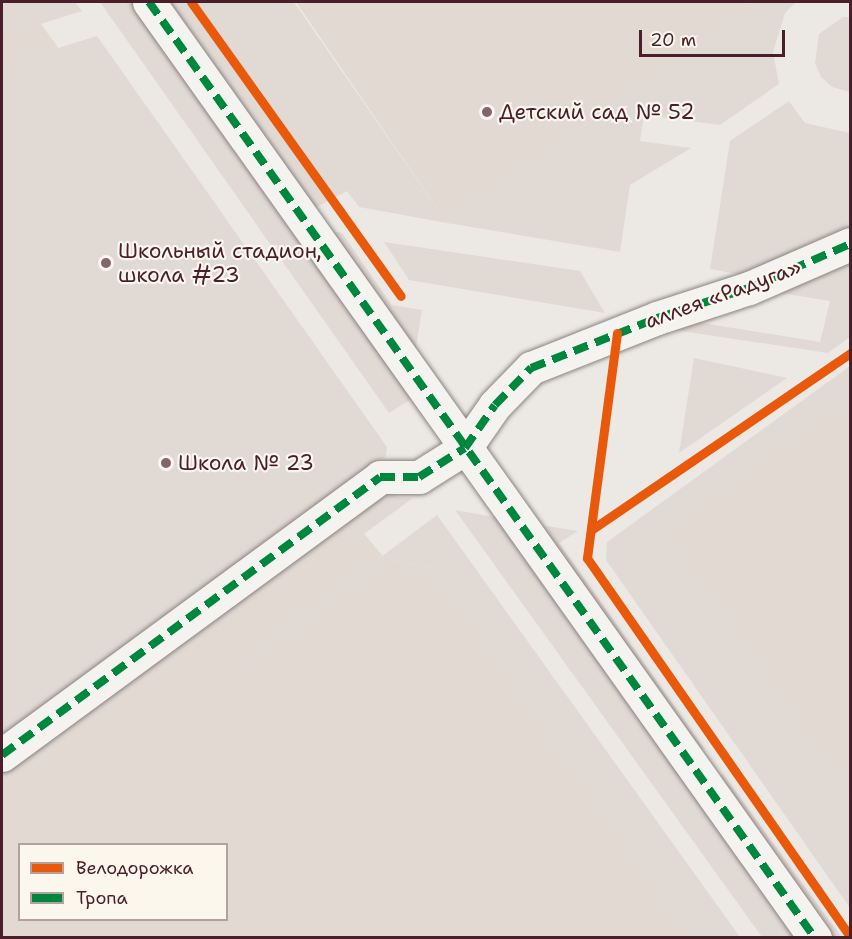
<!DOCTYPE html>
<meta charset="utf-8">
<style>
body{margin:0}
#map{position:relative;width:852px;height:939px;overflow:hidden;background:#ece9e4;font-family:"Shantell Sans",sans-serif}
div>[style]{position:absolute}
.built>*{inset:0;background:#e2d9d3}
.green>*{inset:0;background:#e1d9d4;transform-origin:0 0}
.roads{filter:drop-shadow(0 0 2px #8b8282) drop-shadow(0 0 2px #8b8282)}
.pedestrian>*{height:33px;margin:-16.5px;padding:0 16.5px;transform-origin:16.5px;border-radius:16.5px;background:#f4f3ef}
.quiet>*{height:8px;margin-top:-4px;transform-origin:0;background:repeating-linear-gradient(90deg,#00873e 0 15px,transparent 0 23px)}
.cycleway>*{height:9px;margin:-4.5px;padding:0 4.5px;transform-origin:4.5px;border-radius:4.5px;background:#e8590c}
.dots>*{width:16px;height:16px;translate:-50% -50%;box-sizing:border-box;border:3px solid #fbf7ec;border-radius:50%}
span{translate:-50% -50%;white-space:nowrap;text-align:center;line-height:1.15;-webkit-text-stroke:4.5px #fbf7ec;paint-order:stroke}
.poi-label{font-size:21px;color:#4a1f2b}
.left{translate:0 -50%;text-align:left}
.street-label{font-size:21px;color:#4a1f2b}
.frame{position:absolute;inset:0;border:3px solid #4a1f2b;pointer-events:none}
.legend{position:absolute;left:18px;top:843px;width:210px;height:78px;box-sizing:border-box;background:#fbf7ec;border:2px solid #b4a19f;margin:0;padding:8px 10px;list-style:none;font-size:18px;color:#4a1f2b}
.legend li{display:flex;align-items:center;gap:12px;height:30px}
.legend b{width:30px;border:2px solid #b4a19f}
.scale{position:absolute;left:639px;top:30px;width:146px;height:27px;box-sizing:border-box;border:3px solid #4a1f2b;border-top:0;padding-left:8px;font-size:18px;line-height:21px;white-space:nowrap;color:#4a1f2b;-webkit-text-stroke:4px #fbf7ec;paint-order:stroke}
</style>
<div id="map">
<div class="built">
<div style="clip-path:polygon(evenodd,2px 2px,25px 2px,57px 46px,324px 485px,386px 560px,434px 568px,691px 937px,2px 938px,2px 2px,20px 844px,226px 844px,226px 920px,20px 920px,20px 844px)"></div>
<div style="clip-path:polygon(296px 2px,758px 2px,447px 223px)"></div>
<div style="clip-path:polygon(850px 397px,850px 796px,662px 530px)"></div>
</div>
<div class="green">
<div style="clip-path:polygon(2px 2px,75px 2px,82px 11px,2px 36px)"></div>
<div style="clip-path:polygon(100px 2px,139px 2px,413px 398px,389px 413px)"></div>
<div style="clip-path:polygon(170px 2px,294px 2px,447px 223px,758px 2px,796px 2px,785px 13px,773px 52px,779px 84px,720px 125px,644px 115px,640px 141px,691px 148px,630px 185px,620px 252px,447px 223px,359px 207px,347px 191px,315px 208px)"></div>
<div style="clip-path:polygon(843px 17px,850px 17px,850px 92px,832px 87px,821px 77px,815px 63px,819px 34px)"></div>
<div style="clip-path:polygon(97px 36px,387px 447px,386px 456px,312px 509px,300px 501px,296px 503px,291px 518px,254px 545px,244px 565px,2px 737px,2px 85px,6px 82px,2px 65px)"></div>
<div style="clip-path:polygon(789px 101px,805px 123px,850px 133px,850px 233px,754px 277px,710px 269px,730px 141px)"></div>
<div style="clip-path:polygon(326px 230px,342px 233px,392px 305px,422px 310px,414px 359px)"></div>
<div style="clip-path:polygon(384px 242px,580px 271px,605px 313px,409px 280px)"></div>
<div style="clip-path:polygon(850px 259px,850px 337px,828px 353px,661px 328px,684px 320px,820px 342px,830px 301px,780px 293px)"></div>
<div style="clip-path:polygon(694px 358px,787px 378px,679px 453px)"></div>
<div style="clip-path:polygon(850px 366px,850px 397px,662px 530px,850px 796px,850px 908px,606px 560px,607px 542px)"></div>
<div style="clip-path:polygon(395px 480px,395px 497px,413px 498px,357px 539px,342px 519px)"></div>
<div style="clip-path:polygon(455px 510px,500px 518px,804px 937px,762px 937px)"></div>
<div style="clip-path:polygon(437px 515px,740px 937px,691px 937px,434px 568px,386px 560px,250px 663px,245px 659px)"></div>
<div style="clip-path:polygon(534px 524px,578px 531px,559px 543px,704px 748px,696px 753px)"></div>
<div style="clip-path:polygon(196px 628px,203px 636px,2px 784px,2px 769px)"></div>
<div style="left:723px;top:774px;width:201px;height:9px;rotate:54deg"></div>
</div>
<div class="roads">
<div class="pedestrian">
<div style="left:149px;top:2px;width:1149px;rotate:54.57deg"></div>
<div style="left:2px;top:755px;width:469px;rotate:-36.3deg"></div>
<div style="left:380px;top:477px;width:39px"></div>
<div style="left:419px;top:477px;width:54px;rotate:-32.2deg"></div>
<div style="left:465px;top:448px;width:52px;rotate:-55.1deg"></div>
<div style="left:495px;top:405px;width:52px;rotate:-45.8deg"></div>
<div style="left:531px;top:368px;width:136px;rotate:-21.6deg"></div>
<div style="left:657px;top:318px;width:97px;rotate:-18.1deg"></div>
<div style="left:749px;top:288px;width:110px;rotate:-23.5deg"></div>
</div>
</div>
<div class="quiet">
<div style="left:149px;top:2px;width:1149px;rotate:54.57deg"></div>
<div style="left:2px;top:755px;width:469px;rotate:-36.3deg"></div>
<div style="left:380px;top:477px;width:39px"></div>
<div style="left:419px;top:477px;width:54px;rotate:-32.2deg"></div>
<div style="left:465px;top:448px;width:52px;rotate:-55.1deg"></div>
<div style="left:495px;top:405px;width:52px;rotate:-45.8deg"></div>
<div style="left:531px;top:368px;width:136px;rotate:-21.6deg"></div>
<div style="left:657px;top:318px;width:97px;rotate:-18.1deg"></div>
<div style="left:749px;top:288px;width:110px;rotate:-23.5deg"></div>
</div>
<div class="cycleway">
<div style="left:191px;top:2px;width:361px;rotate:54.5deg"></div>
<div style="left:617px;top:333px;width:227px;rotate:97.6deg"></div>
<div style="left:587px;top:558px;width:460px;rotate:55.2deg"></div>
<div style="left:591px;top:530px;width:314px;rotate:-34.3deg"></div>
</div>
<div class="dots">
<div style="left:487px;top:112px;background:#83666c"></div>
<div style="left:106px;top:263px;background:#83666c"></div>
<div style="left:166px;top:463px;background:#83666c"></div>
</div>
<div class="poi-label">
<span class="left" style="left:499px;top:112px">Детский сад № 52</span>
<span class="left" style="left:118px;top:263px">Школьный стадион,<br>школа #23</span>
<span class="left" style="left:178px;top:463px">Школа № 23</span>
</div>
<div class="street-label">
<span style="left:723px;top:294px;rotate:-20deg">аллея «Радуга»</span>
</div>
<div class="frame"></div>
<ul class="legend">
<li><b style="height:8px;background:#e8590c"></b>Велодорожка</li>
<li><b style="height:8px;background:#00873e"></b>Тропа</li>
</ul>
<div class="scale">20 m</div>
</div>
